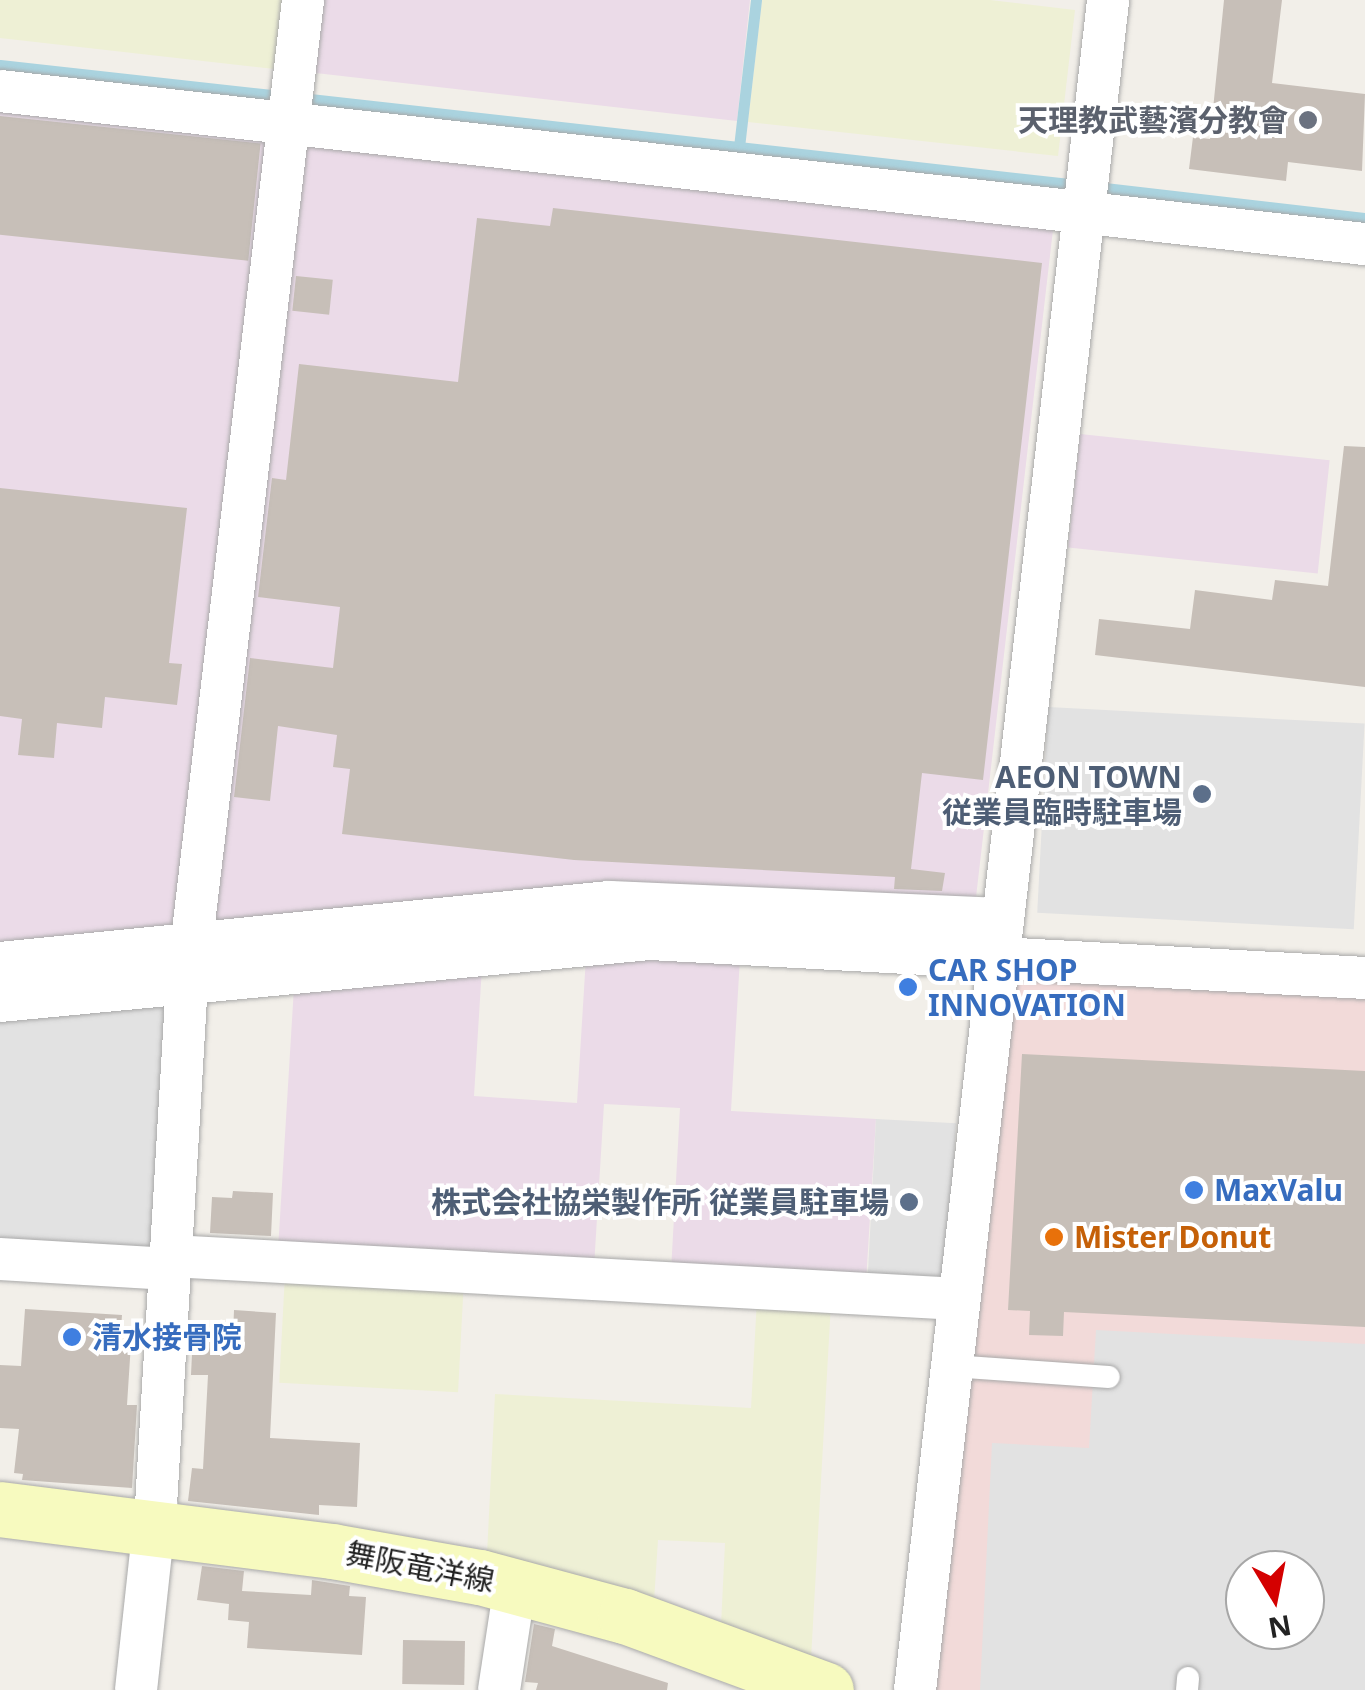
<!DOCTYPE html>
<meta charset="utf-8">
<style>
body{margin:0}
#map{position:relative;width:1365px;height:1690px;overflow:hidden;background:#f2efe9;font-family:"Noto Sans","Noto Sans JP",sans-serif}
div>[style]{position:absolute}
.commercial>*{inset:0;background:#f2dad9}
.industrial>*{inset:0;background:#ebdbe8;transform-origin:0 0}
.farmland>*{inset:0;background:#eef0d5;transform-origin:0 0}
.parking>*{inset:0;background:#e2e2e2;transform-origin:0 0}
.stream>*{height:11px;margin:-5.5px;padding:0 5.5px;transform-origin:5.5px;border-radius:5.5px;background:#aad3df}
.building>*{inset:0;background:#c7bfb8;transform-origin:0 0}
.roads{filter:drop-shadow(0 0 2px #a9a9a9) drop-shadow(0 0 2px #a9a9a9)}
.lane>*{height:22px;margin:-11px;padding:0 11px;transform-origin:11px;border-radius:11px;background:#fff}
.street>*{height:42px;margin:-21px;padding:0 21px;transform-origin:21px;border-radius:21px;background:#fff}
.secondary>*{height:55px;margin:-27.5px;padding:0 27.5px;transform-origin:27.5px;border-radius:27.5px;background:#f7fabf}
.dots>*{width:28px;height:28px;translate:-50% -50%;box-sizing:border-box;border:5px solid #fff;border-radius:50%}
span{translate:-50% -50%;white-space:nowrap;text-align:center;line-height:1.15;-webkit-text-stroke:8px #fff;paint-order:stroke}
.worship-label{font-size:30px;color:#5b616d;font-weight:700}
.right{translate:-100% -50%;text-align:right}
.service-label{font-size:30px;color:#4e5e75;font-weight:700}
.shop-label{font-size:30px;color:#366cbe;font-weight:700}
.left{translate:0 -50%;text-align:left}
.food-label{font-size:30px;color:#c56008;font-weight:700}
.street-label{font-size:30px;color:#222}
.north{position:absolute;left:1225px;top:1550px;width:100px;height:100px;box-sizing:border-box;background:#fff;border:2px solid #a7a7a7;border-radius:50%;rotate:170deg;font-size:28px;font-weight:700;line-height:40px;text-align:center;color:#222}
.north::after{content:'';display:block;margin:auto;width:35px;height:45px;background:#d40000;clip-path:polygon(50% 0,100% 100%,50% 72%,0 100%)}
</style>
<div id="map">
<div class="commercial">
<div style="clip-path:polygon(evenodd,1014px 973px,1365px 992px,1365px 1690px,933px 1690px,1014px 973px,1245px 1570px,1305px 1570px,1305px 1630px,1245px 1630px,1245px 1570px)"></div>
</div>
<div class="industrial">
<div style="clip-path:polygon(315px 0,750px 0,737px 121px,307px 72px)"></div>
<div style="clip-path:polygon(0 103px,276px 134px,184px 932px,0 951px)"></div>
<div style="clip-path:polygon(299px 145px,1054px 221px,975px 906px,209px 921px)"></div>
<div style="left:1080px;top:434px;width:251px;height:114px;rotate:6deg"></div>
<div style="clip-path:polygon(586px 957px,740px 958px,731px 1111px,876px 1119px,866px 1282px,671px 1271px,680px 1108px,604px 1104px,594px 1267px,278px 1250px,294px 987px,482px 967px,474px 1096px,577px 1103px)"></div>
</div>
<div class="farmland">
<div style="clip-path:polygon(0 0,291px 0,283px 70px,0 38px)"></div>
<div style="clip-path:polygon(762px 0,990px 0,1075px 10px,1058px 156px,748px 122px)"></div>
<div style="left:285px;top:1274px;width:179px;height:109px;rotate:3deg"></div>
<div style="clip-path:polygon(757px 1299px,831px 1303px,811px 1659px,721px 1625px,725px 1543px,658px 1540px,654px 1601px,487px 1554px,495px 1394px,751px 1408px)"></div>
</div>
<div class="parking">
<div style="left:1048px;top:707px;width:317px;height:206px;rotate:3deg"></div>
<div style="clip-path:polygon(171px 999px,157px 1241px,147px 1250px,0 1242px,0 1017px)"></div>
<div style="left:876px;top:1119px;width:80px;height:163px;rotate:3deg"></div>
<div style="clip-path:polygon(evenodd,1096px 1330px,1365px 1344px,1365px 1690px,980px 1690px,992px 1443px,1089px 1448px,1096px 1330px,1245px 1570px,1305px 1570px,1305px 1630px,1245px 1630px,1245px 1570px)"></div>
</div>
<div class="stream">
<div style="left:0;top:65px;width:285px;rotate:6.3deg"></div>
<div style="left:301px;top:98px;width:782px;rotate:6.39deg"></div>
<div style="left:739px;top:147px;width:148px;rotate:-83.4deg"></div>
<div style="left:1096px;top:187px;width:271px;rotate:6.6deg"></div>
</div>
<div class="building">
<div style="clip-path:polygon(1224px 0,1282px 0,1272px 83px,1365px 94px,1362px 171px,1288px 162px,1286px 181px,1189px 169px,1193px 137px,1210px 139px)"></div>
<div style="left:0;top:116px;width:262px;height:118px;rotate:6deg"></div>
<div style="clip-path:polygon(553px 208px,1042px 263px,983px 780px,922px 773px,911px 869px,945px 873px,942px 891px,894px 889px,895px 877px,574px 860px,342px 834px,350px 769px,333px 767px,337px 735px,278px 726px,270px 801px,234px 797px,250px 658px,333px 668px,340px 607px,258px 597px,272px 478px,286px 480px,299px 364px,458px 382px,477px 218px,550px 226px)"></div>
<div style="left:296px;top:276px;width:37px;height:35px;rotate:6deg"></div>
<div style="clip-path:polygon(1344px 446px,1365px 447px,1365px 687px,1095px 655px,1099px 619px,1190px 629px,1195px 590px,1272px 600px,1275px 580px,1328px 586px)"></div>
<div style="clip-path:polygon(0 488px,187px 508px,169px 663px,182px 664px,177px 705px,105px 697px,102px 728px,57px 723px,54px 758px,18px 755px,22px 719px,0 716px)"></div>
<div style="clip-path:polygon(1022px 1054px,1365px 1071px,1365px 1327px,1064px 1312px,1063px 1336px,1029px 1335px,1030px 1311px,1008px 1310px)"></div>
<div style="clip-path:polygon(233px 1191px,273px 1193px,271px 1236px,210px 1233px,212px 1197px,232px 1198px)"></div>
<div style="clip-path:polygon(25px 1309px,122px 1315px,120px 1342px,131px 1343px,127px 1405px,137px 1405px,132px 1488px,22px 1480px,23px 1474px,14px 1473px,19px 1429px,0 1428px,0 1365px,21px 1366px)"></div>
<div style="clip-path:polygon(234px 1310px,276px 1313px,270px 1438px,360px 1443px,357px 1507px,319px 1505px,319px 1515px,188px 1501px,192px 1468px,203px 1469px,208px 1375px,191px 1375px,193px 1332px,233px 1335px)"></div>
<div style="clip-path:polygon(202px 1566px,244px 1571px,242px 1591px,311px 1595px,312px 1580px,350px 1586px,349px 1596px,366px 1597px,362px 1655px,247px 1648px,249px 1622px,228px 1620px,229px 1604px,197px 1600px)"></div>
<div style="clip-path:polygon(534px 1624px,555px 1629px,552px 1646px,668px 1683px,667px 1690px,536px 1690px,538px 1683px,525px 1682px)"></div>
<div style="left:403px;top:1640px;width:62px;height:44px;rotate:1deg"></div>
</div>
<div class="roads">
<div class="lane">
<div style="left:952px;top:1366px;width:157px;rotate:4deg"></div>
<div style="left:1187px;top:1690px;width:12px;rotate:-85deg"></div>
</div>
<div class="street">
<div style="left:0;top:91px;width:1374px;rotate:6.4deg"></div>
<div style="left:0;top:963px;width:612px;rotate:-5.72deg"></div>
<div style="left:609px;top:902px;width:394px;rotate:2.5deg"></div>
<div style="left:0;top:1001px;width:653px;rotate:-5.45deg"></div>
<div style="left:650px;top:939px;width:716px;rotate:3.12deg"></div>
<div style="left:171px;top:1256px;width:789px;rotate:3.12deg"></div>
<div style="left:0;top:1259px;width:170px;rotate:3.4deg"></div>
<div style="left:136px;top:1690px;width:186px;rotate:-83.8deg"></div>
<div style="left:156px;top:1505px;width:524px;rotate:-86.61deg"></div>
<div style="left:187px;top:982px;width:989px;rotate:-83.26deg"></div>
<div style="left:499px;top:1690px;width:106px;rotate:-81.3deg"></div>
<div style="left:915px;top:1690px;width:1701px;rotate:-83.48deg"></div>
</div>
<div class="secondary">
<div style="left:0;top:1509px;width:335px;rotate:7.2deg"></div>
<div style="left:332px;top:1551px;width:150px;rotate:10deg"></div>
<div style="left:480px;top:1577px;width:150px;rotate:15.1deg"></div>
<div style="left:625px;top:1616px;width:214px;rotate:20.2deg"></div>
</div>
</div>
<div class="dots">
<div style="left:1308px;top:120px;background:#6b7280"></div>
<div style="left:1202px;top:794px;background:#5c6f8a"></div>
<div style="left:908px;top:987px;background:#3f7fe0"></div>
<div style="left:1194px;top:1190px;background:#3f7fe0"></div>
<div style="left:909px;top:1202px;background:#5c6f8a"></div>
<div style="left:1054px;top:1237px;background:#e8710a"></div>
<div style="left:72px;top:1337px;background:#3f7fe0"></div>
</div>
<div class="worship-label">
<span class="right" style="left:1288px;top:120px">天理教武藝濱分教會</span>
</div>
<div class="service-label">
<span class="right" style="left:1182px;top:794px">AEON TOWN<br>従業員臨時駐車場</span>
<span class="right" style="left:889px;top:1202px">株式会社協栄製作所 従業員駐車場</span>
</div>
<div class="shop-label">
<span class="left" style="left:928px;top:987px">CAR SHOP<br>INNOVATION</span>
<span class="left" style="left:1214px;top:1190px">MaxValu</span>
<span class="left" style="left:92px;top:1337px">清水接骨院</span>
</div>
<div class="food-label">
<span class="left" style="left:1074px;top:1237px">Mister Donut</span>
</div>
<div class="street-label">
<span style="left:420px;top:1567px;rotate:11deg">舞阪竜洋線</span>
</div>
<div class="north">N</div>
</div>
